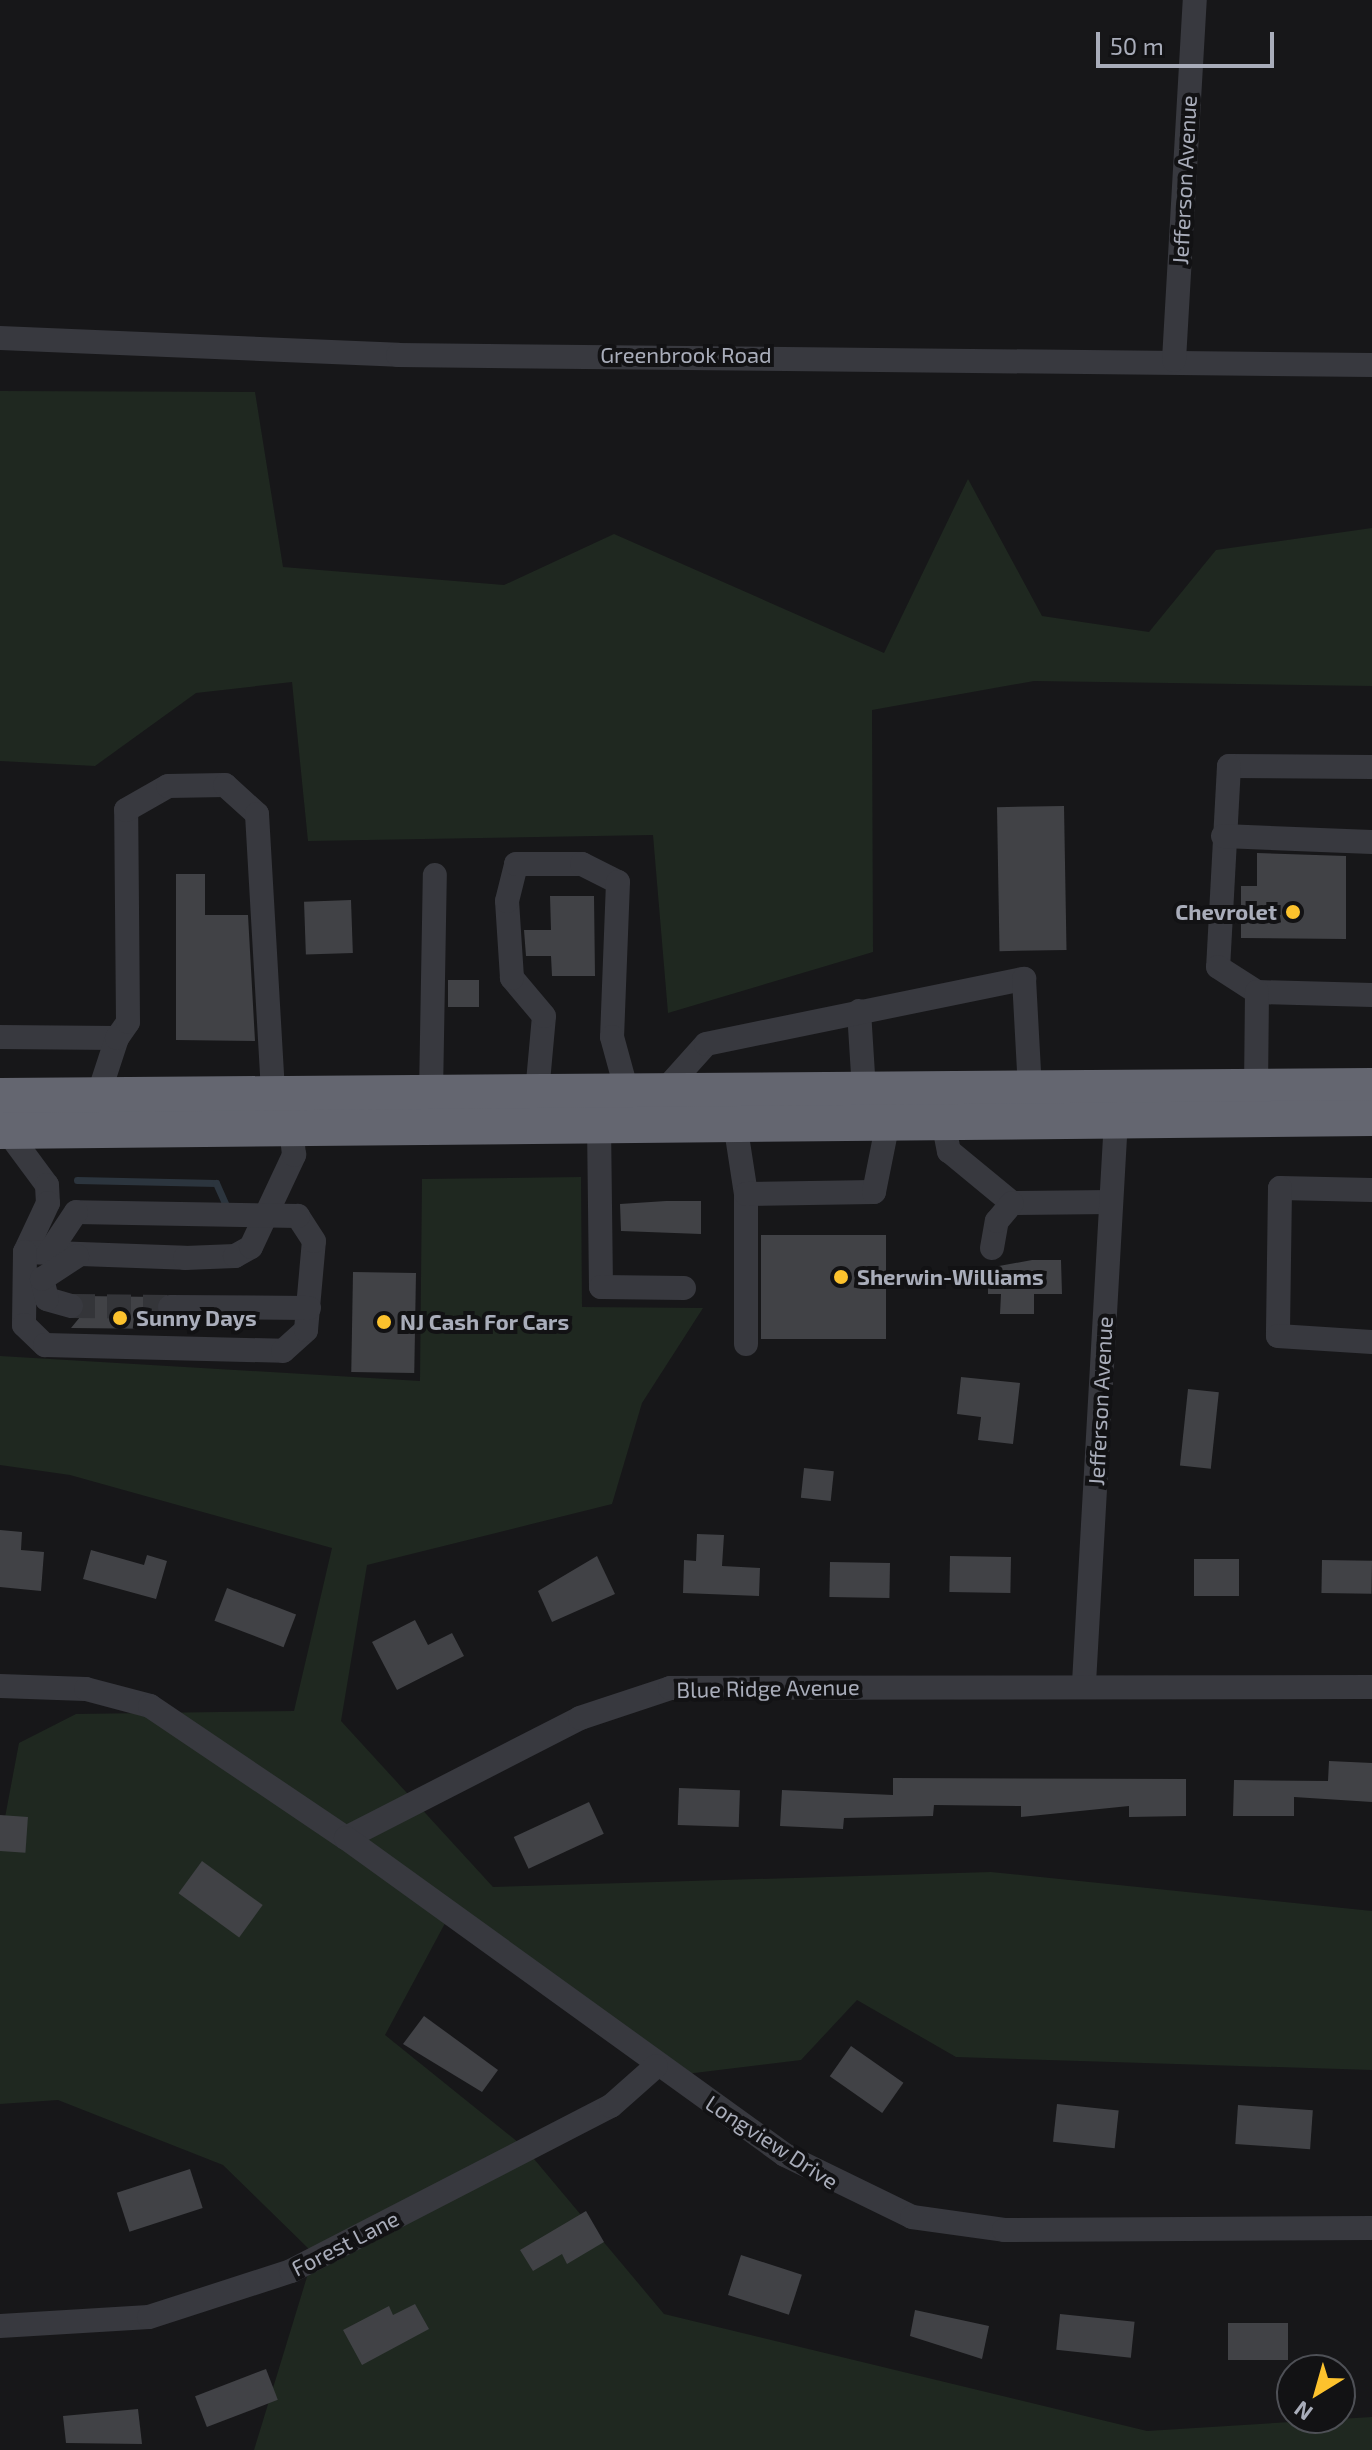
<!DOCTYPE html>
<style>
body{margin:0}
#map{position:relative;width:1372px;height:2450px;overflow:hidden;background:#171719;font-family:"Exo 2",sans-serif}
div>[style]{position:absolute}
.green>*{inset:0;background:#1f2820}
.stream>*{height:7px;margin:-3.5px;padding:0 3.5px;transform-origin:3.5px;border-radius:3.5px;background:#2c353e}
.building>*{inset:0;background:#414246;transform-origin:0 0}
.minor-tunnel>*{height:24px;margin-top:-12px;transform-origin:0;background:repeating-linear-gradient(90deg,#343539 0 24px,transparent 0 36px)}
.minor>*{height:24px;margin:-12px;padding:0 12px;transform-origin:12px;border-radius:12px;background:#38393f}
.highway>*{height:36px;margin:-18px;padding:0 18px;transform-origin:18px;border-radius:18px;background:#646670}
.dots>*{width:22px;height:22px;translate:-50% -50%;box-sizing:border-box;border:4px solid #121214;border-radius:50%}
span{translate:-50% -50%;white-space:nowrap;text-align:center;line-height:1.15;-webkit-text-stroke:8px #121214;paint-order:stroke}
.street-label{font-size:22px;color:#a9adba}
.poi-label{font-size:22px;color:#a9adba;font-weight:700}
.right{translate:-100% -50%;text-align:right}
.left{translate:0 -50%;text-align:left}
.north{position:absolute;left:1276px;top:2354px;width:80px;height:80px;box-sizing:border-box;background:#121214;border:2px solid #4e5056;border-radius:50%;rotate:217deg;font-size:22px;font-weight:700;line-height:32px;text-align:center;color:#a9adba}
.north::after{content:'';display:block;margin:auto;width:28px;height:36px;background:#fcc22d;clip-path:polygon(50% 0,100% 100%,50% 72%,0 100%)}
.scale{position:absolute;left:1096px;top:32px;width:178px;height:36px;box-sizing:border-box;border:4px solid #a9adba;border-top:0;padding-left:10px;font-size:24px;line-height:28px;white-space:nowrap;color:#a9adba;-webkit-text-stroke:6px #121214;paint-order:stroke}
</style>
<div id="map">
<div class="green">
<div style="clip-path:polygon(0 391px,255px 392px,283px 567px,504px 585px,614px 534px,884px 653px,968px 479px,1042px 616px,1149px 632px,1216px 550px,1372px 528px,1372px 686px,1034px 681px,872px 710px,873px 952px,668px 1013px,653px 835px,308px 841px,292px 682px,196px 693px,95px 766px,0 761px)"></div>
<div style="clip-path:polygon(581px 1177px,582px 1307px,703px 1308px,642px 1403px,612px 1504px,367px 1565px,341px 1721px,493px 1887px,991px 1872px,1372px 1911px,1372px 2070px,956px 2057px,857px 2000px,801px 2060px,686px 2074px,450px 1914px,385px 2035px,524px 2147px,664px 2314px,1147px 2431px,1372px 2417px,1372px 2450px,254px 2450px,314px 2254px,223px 2165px,58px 2100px,0 2104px,0 1844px,19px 1743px,76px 1714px,294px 1711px,332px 1548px,70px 1475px,0 1465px,0 1356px,420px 1381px,422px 1179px)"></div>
</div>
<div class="stream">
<div style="left:77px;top:1180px;width:139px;rotate:1.2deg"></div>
<div style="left:216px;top:1183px;width:24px;rotate:66deg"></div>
</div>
<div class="building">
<div style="left:1064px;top:806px;width:144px;height:67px;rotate:89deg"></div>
<div style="clip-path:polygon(1257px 853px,1346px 856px,1346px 939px,1241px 938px,1241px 886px,1257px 886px)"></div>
<div style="clip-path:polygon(176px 874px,205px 874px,205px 915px,248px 915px,255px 1041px,176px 1040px)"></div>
<div style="clip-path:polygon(550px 896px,594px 896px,595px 976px,552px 976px,551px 956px,526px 956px,524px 930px,551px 930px)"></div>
<div style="left:351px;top:900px;width:53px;height:47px;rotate:88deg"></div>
<div style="left:448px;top:980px;width:31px;height:27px"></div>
<div style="clip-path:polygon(666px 1201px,701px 1201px,701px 1234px,621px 1231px,620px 1204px)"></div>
<div style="left:886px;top:1235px;width:104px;height:125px;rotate:90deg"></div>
<div style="clip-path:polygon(1032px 1260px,1061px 1260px,1062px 1294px,1034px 1294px,1034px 1314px,1000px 1314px,1001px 1294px,988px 1294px,988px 1268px)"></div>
<div style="left:353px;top:1272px;width:63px;height:100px;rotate:1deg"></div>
<div style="clip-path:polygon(82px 1296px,159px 1297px,157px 1314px,169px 1329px,71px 1328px,85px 1311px)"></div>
<div style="clip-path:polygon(961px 1377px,1020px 1383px,1013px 1444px,978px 1440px,981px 1417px,957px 1414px)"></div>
<div style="left:1188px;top:1389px;width:31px;height:77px;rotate:6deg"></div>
<div style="left:804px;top:1468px;width:30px;height:30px;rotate:6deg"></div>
<div style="clip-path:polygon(0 1530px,22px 1532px,21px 1550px,44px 1552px,41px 1591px,0 1587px)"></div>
<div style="clip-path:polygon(697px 1534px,724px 1535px,722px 1566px,760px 1568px,759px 1596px,683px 1593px,684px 1560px,696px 1561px)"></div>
<div style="clip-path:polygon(91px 1550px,144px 1565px,147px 1555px,167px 1561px,156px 1599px,83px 1579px)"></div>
<div style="clip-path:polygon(597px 1556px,615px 1594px,552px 1622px,538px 1591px)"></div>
<div style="left:950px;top:1556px;width:61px;height:36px;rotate:1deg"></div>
<div style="left:1194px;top:1559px;width:45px;height:37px"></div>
<div style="left:1322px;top:1560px;width:50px;height:33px;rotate:1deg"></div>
<div style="left:830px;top:1562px;width:60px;height:35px;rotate:1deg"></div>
<div style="left:227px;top:1588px;width:74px;height:35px;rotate:21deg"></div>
<div style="clip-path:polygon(415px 1620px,428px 1645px,452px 1633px,464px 1656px,397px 1690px,372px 1642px)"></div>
<div style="clip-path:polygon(1329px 1761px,1372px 1763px,1372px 1802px,1294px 1797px,1294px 1816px,1233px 1816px,1234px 1780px,1328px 1781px)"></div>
<div style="clip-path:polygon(893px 1778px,1186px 1779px,1186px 1816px,1129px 1817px,1129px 1806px,1021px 1817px,1021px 1806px,934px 1805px,933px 1816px,844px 1818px,843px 1829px,780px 1826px,782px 1790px,893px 1795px)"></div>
<div style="left:679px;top:1788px;width:61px;height:37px;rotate:2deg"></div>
<div style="left:589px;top:1802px;width:35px;height:83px;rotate:65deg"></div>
<div style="left:0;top:1815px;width:28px;height:36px;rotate:4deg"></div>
<div style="left:202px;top:1861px;width:75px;height:40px;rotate:36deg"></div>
<div style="clip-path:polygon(424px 2016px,498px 2070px,482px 2092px,403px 2044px)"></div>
<div style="left:851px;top:2046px;width:64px;height:37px;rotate:35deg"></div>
<div style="left:1057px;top:2104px;width:62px;height:38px;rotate:6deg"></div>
<div style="left:1238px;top:2105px;width:75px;height:39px;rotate:4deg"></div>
<div style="left:190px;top:2169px;width:41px;height:77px;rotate:72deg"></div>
<div style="clip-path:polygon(586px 2211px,604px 2242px,567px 2264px,562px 2254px,533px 2271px,520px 2250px)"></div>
<div style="left:741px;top:2255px;width:64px;height:42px;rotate:18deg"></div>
<div style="clip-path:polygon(415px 2304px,429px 2329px,362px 2365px,343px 2330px,389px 2306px,393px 2315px)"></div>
<div style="clip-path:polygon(915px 2310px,989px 2326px,982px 2359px,910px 2336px)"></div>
<div style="left:1060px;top:2314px;width:75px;height:36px;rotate:6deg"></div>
<div style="left:1228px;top:2323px;width:60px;height:37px"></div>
<div style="left:266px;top:2369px;width:33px;height:76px;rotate:69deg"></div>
<div style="clip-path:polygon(138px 2409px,142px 2444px,66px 2443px,63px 2416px)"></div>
</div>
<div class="minor-tunnel">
<div style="left:71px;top:1306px;width:99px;rotate:0.6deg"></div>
</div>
<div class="minor">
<div style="left:0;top:338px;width:398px;rotate:2.4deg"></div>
<div style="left:398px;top:355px;width:974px;rotate:0.59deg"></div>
<div style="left:1174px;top:360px;width:361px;rotate:-86.7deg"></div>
<div style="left:1372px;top:767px;width:143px;rotate:-179.6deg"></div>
<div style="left:1229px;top:766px;width:201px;rotate:93.1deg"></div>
<div style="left:1218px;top:967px;width:46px;rotate:32.7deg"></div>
<div style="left:1257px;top:992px;width:115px;rotate:1.5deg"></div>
<div style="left:1223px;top:836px;width:149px;rotate:2.3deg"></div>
<div style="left:859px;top:1011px;width:80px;rotate:86.4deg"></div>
<div style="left:0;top:1037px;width:117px;rotate:0.5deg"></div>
<div style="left:117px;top:1038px;width:61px;rotate:108.1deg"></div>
<div style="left:117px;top:1038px;width:19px;rotate:-55deg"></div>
<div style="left:128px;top:1022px;width:212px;rotate:-90.5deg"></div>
<div style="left:126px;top:810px;width:48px;rotate:-29.7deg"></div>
<div style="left:168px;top:786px;width:57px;rotate:-1deg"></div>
<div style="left:225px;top:785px;width:43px;rotate:42.2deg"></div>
<div style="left:257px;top:814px;width:281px;rotate:86.7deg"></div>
<div style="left:1256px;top:1088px;width:96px;rotate:-89.4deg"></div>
<div style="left:663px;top:1092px;width:64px;rotate:-48.1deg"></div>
<div style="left:706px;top:1044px;width:325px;rotate:-11.6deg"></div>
<div style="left:1024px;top:979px;width:111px;rotate:86.9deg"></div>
<div style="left:537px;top:1093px;width:77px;rotate:-84.8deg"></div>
<div style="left:544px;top:1016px;width:50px;rotate:-130.1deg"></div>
<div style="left:512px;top:978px;width:77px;rotate:-93.7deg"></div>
<div style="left:507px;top:901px;width:38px;rotate:-76deg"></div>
<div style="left:516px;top:864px;width:66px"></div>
<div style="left:582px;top:864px;width:40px;rotate:26.6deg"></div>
<div style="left:618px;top:882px;width:155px;rotate:92.2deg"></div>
<div style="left:612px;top:1037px;width:57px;rotate:74.7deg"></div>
<div style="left:431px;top:1094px;width:219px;rotate:-89deg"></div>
<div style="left:943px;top:1121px;width:31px;rotate:79deg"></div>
<div style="left:949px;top:1151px;width:82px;rotate:39.5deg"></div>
<div style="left:1012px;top:1203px;width:99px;rotate:-0.6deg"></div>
<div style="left:735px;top:1123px;width:72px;rotate:81.2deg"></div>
<div style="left:746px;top:1194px;width:150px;rotate:90deg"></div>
<div style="left:599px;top:1124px;width:163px;rotate:89.3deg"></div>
<div style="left:601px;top:1287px;width:83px;rotate:0.7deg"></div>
<div style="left:7px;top:1131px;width:67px;rotate:53.5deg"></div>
<div style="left:47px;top:1185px;width:18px;rotate:87deg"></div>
<div style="left:48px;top:1203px;width:54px;rotate:115.1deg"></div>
<div style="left:25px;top:1252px;width:160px;rotate:2.1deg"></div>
<div style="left:185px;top:1258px;width:50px;rotate:-2.3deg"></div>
<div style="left:235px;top:1256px;width:18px;rotate:-29deg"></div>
<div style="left:251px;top:1247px;width:102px;rotate:-64.9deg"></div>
<div style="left:294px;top:1155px;width:28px;rotate:-96deg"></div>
<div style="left:1372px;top:1190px;width:92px;rotate:-178.8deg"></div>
<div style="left:1280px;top:1188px;width:148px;rotate:90.8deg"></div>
<div style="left:1278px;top:1336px;width:94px;rotate:3.7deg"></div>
<div style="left:746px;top:1194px;width:128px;rotate:-0.9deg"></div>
<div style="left:874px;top:1192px;width:71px;rotate:-78.7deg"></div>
<div style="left:992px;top:1248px;width:27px;rotate:-80deg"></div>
<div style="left:997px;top:1221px;width:23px;rotate:-50deg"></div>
<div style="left:25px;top:1252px;width:73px;rotate:90.8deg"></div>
<div style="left:24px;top:1325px;width:29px;rotate:44deg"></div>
<div style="left:45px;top:1345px;width:238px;rotate:1.4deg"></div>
<div style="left:283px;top:1351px;width:31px;rotate:-42deg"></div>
<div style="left:306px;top:1330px;width:89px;rotate:-84.9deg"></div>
<div style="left:314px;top:1241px;width:30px;rotate:-123deg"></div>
<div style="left:298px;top:1216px;width:222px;rotate:-179deg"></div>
<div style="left:76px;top:1212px;width:50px;rotate:123.7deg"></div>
<div style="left:71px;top:1306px;width:25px;rotate:-164deg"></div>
<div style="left:47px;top:1299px;width:21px;rotate:-104deg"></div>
<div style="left:42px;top:1279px;width:42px;rotate:-33.3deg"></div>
<div style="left:170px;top:1307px;width:139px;rotate:0.4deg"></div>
<div style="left:1084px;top:1683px;width:564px;rotate:-86.75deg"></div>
<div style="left:0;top:1686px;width:86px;rotate:2deg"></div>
<div style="left:86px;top:1689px;width:66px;rotate:14.9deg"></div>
<div style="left:150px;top:1706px;width:236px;rotate:34deg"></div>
<div style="left:346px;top:1838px;width:263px;rotate:-27.1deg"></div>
<div style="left:580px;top:1718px;width:95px;rotate:-18.4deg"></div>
<div style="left:670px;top:1688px;width:702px;rotate:-0.08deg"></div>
<div style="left:346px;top:1838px;width:541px;rotate:35.83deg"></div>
<div style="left:785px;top:2155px;width:141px;rotate:26deg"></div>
<div style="left:912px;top:2217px;width:93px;rotate:8deg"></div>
<div style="left:1004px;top:2230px;width:368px;rotate:-0.3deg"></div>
<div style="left:0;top:2326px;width:149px;rotate:-3.5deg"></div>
<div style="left:149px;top:2317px;width:149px;rotate:-17.9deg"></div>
<div style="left:291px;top:2271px;width:360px;rotate:-27.3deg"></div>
<div style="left:611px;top:2106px;width:60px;rotate:-41.6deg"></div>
</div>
<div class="highway">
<div style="left:0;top:1096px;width:1372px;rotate:-0.42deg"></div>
<div style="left:0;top:1131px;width:1372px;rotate:-0.54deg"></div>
</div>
<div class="dots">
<div style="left:1293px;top:912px;background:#fcc22d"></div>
<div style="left:841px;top:1277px;background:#fcc22d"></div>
<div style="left:120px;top:1318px;background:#fcc22d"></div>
<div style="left:384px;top:1322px;background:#fcc22d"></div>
</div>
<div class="street-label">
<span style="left:1184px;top:180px;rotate:-87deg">Jefferson Avenue</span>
<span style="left:686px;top:355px">Greenbrook Road</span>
<span style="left:1100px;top:1401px;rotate:-87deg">Jefferson Avenue</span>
<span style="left:768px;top:1688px;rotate:-1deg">Blue Ridge Avenue</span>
<span style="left:772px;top:2142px;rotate:33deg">Longview Drive</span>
<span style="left:345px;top:2243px;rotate:-27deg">Forest Lane</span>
</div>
<div class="poi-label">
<span class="right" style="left:1277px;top:912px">Chevrolet</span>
<span class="left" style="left:857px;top:1277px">Sherwin-Williams</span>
<span class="left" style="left:136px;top:1318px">Sunny Days</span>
<span class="left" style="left:400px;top:1322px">NJ Cash For Cars</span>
</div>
<div class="north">N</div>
<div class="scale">50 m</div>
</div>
